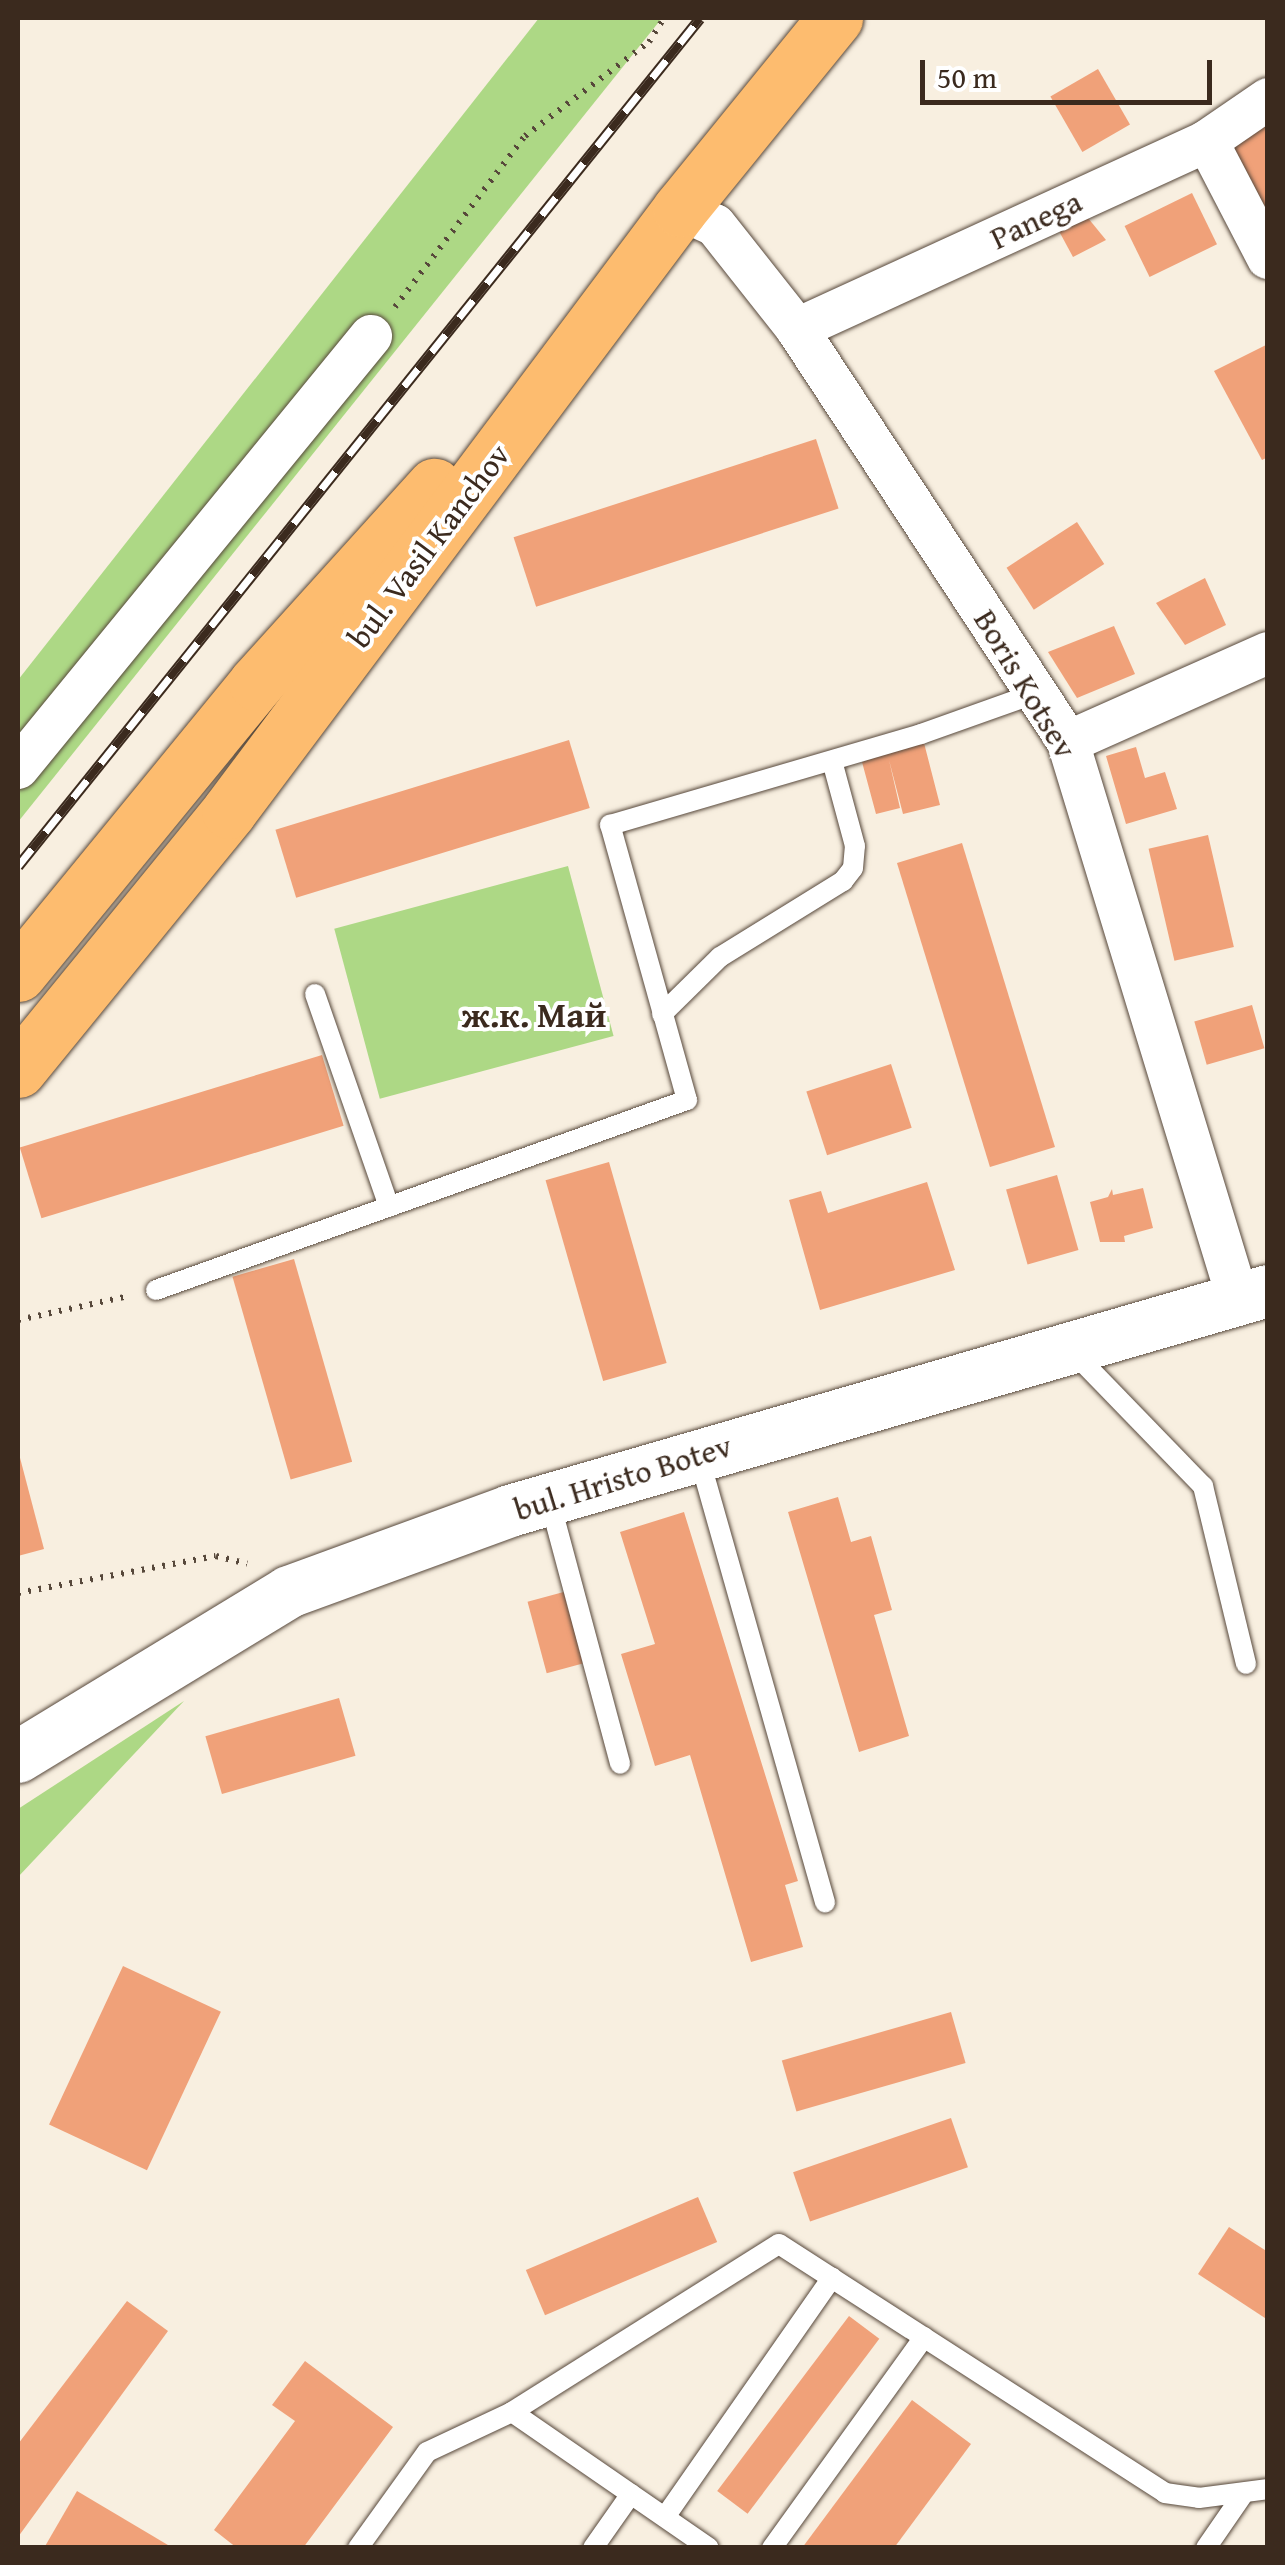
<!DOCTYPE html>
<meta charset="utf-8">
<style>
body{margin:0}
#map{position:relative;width:1285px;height:2565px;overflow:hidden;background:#f8efe0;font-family:"Gentium Book Plus",serif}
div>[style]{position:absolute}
.green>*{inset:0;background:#add885;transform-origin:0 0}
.building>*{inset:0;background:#f0a179;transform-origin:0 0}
.path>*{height:6px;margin-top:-3px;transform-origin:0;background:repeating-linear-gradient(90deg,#57483b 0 2.5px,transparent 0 10.5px)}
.roads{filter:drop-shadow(0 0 2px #57483b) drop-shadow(0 0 2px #57483b)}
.service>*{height:20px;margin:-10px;padding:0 10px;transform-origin:10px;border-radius:10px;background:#fff}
.minor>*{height:42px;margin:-21px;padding:0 21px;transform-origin:21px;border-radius:21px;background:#fff}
.tertiary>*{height:52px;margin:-26px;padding:0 26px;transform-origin:26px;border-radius:26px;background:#fff}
.primary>*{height:55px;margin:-27.5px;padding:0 27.5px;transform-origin:27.5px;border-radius:27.5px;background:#fdbc6f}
.rail>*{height:11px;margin-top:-5.5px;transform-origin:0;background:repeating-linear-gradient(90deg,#fff 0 22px,#3b2a1e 0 44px);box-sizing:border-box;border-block:2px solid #3b2a1e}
span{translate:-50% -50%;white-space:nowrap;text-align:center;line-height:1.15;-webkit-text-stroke:8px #fff;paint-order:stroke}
.street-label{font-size:32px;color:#3b2a1e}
.neighbourhood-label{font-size:35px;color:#3b2a1e;font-weight:700}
.frame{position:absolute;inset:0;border:20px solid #3b2a1e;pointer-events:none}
.scale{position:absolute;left:920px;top:60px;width:292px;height:45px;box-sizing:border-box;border:5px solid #3b2a1e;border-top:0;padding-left:12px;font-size:30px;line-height:35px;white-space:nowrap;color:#3b2a1e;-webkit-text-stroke:8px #fff;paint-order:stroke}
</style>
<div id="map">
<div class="green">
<div style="clip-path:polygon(539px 18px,662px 18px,18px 822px,18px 680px)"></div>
<div style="left:568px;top:866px;width:176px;height:242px;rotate:75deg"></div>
<div style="clip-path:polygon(184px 1701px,18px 1877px,18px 1809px)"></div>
</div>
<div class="building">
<div style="left:1098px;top:69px;width:64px;height:55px;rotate:60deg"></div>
<div style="clip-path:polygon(1268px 119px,1268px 212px,1224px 139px)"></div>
<div style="left:1192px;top:193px;width:57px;height:75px;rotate:64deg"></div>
<div style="clip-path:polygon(1079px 207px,1106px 240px,1073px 257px,1053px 220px)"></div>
<div style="clip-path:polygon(1268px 344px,1268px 457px,1262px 460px,1214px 371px)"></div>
<div style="left:816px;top:439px;width:73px;height:318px;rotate:72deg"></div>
<div style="left:1077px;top:522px;width:50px;height:84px;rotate:57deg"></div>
<div style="clip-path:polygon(1205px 578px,1226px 625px,1185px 645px,1156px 603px)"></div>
<div style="clip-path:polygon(1114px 626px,1135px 674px,1077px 698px,1048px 652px)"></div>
<div style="clip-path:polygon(923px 739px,940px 805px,903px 814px,889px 760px,900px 808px,876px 814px,862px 762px)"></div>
<div style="left:569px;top:740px;width:71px;height:307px;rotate:73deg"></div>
<div style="clip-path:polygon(1136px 747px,1145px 778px,1165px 772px,1177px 809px,1126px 824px,1106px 756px)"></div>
<div style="left:1208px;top:835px;width:115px;height:61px;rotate:77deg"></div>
<div style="left:962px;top:843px;width:318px;height:68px;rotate:73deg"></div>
<div style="left:1252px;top:1005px;width:45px;height:60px;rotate:74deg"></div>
<div style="left:322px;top:1055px;width:74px;height:316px;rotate:73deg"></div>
<div style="left:891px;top:1064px;width:67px;height:89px;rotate:72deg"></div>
<div style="left:609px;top:1162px;width:209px;height:66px;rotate:74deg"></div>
<div style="left:1057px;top:1175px;width:78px;height:53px;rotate:74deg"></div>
<div style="clip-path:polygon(927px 1182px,955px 1270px,820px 1310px,789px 1200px,821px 1191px,828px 1213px)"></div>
<div style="clip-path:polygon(1143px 1188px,1153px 1228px,1124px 1236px,1125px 1242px,1100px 1242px,1090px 1202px,1108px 1197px,1112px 1189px,1113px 1195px)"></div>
<div style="left:294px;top:1259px;width:211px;height:64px;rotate:74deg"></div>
<div style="clip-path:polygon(19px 1454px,44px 1549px,18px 1556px,18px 1455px)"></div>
<div style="clip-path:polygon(838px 1497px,851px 1542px,871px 1536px,892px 1610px,874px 1615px,909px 1736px,859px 1752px,788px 1512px)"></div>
<div style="clip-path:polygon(684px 1512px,798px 1881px,785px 1885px,803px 1947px,751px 1962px,690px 1755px,655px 1766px,621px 1654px,655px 1644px,620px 1532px)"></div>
<div style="left:571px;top:1590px;width:74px;height:45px;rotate:75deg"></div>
<div style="left:339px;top:1698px;width:60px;height:139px;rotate:74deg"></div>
<div style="left:123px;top:1966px;width:108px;height:175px;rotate:25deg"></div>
<div style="left:951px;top:2012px;width:53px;height:176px;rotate:74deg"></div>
<div style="left:951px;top:2118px;width:52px;height:167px;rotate:71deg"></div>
<div style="left:698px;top:2197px;width:49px;height:187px;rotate:67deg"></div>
<div style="clip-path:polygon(1229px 2227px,1268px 2252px,1268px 2320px,1198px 2274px)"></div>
<div style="clip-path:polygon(127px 2301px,168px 2331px,18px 2537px,18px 2444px)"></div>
<div style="left:849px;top:2316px;width:38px;height:219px;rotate:37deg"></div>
<div style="clip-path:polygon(305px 2361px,393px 2427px,303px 2548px,237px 2548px,214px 2530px,295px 2421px,272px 2405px)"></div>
<div style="clip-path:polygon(912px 2400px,971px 2444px,894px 2548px,802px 2548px)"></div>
<div style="clip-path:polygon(77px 2491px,173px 2548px,44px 2548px)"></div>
</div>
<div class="path">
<div style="left:395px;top:307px;width:215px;rotate:-52.8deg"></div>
<div style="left:525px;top:136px;width:156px;rotate:-37.2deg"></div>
<div style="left:649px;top:42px;width:28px;rotate:-58deg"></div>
<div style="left:18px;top:1320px;width:114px;rotate:-12.2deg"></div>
<div style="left:18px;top:1593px;width:201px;rotate:-10.6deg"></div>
<div style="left:216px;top:1556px;width:32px;rotate:14deg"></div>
</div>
<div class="roads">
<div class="service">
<div style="left:315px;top:994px;width:225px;rotate:70.8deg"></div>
<div style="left:662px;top:1014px;width:81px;rotate:-44.5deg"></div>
<div style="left:720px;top:957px;width:145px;rotate:-31.7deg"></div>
<div style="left:843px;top:881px;width:16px;rotate:-52deg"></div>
<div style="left:853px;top:868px;width:22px;rotate:-85deg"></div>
<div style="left:855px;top:846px;width:88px;rotate:-105.1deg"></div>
<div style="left:156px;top:1290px;width:564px;rotate:-19.69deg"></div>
<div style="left:687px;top:1100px;width:286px;rotate:-105.6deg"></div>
<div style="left:610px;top:825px;width:324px;rotate:-16.3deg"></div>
<div style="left:921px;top:734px;width:122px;rotate:-19.6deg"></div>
<div style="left:1071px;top:1350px;width:190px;rotate:45.9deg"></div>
<div style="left:1203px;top:1486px;width:183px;rotate:76.4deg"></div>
<div style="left:699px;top:1457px;width:463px;rotate:74.2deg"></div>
<div style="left:550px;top:1502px;width:271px;rotate:75deg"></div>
<div style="left:512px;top:2412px;width:315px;rotate:-32.2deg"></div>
<div style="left:779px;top:2244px;width:459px;rotate:32.8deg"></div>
<div style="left:1165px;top:2493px;width:34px;rotate:8deg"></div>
<div style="left:1199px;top:2498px;width:70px;rotate:-7.4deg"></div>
<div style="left:665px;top:2517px;width:292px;rotate:-55.1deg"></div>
<div style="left:358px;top:2548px;width:118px;rotate:-54.3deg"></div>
<div style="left:427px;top:2452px;width:94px;rotate:-25.2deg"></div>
<div style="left:512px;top:2412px;width:239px;rotate:34.6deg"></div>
<div style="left:593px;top:2548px;width:66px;rotate:-54.9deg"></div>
<div style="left:772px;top:2548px;width:260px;rotate:-54.2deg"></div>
<div style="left:1206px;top:2548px;width:67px;rotate:-55.4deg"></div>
</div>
<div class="minor">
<div style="left:1207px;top:141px;width:132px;rotate:62.5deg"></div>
<div style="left:680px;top:209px;width:38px;rotate:25deg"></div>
<div style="left:715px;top:225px;width:132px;rotate:51.7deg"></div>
<div style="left:797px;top:329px;width:494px;rotate:56.7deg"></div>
<div style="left:1068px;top:742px;width:582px;rotate:73.03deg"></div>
<div style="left:797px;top:329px;width:451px;rotate:-24.6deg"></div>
<div style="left:1207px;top:141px;width:74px;rotate:-34.5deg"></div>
<div style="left:1068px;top:742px;width:219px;rotate:-24deg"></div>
<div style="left:18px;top:768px;width:558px;rotate:-50.75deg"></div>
</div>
<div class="tertiary">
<div style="left:18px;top:1757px;width:317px;rotate:-31.3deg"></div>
<div style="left:289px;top:1592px;width:235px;rotate:-20.1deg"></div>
<div style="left:510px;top:1511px;width:789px;rotate:-16.18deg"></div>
</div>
<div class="primary">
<div style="left:18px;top:974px;width:376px;rotate:-50.7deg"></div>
<div style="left:256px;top:683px;width:266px;rotate:-47.9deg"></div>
<div style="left:18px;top:1070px;width:334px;rotate:-50.8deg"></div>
<div style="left:229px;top:811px;width:752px;rotate:-53.16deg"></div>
<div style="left:680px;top:209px;width:246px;rotate:-50.9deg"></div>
</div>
</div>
<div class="rail">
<div style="left:18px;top:866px;width:1088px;rotate:-51.19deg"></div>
</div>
<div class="street-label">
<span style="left:1036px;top:220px;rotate:-25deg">Panega</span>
<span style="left:429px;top:546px;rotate:-53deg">bul. Vasil Kanchov</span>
<span style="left:1025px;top:684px;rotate:59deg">Boris Kotsev</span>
<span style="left:623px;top:1478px;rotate:-17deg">bul. Hristo Botev</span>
</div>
<div class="neighbourhood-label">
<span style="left:534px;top:1015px">ж.к. Май</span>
</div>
<div class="frame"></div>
<div class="scale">50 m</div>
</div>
